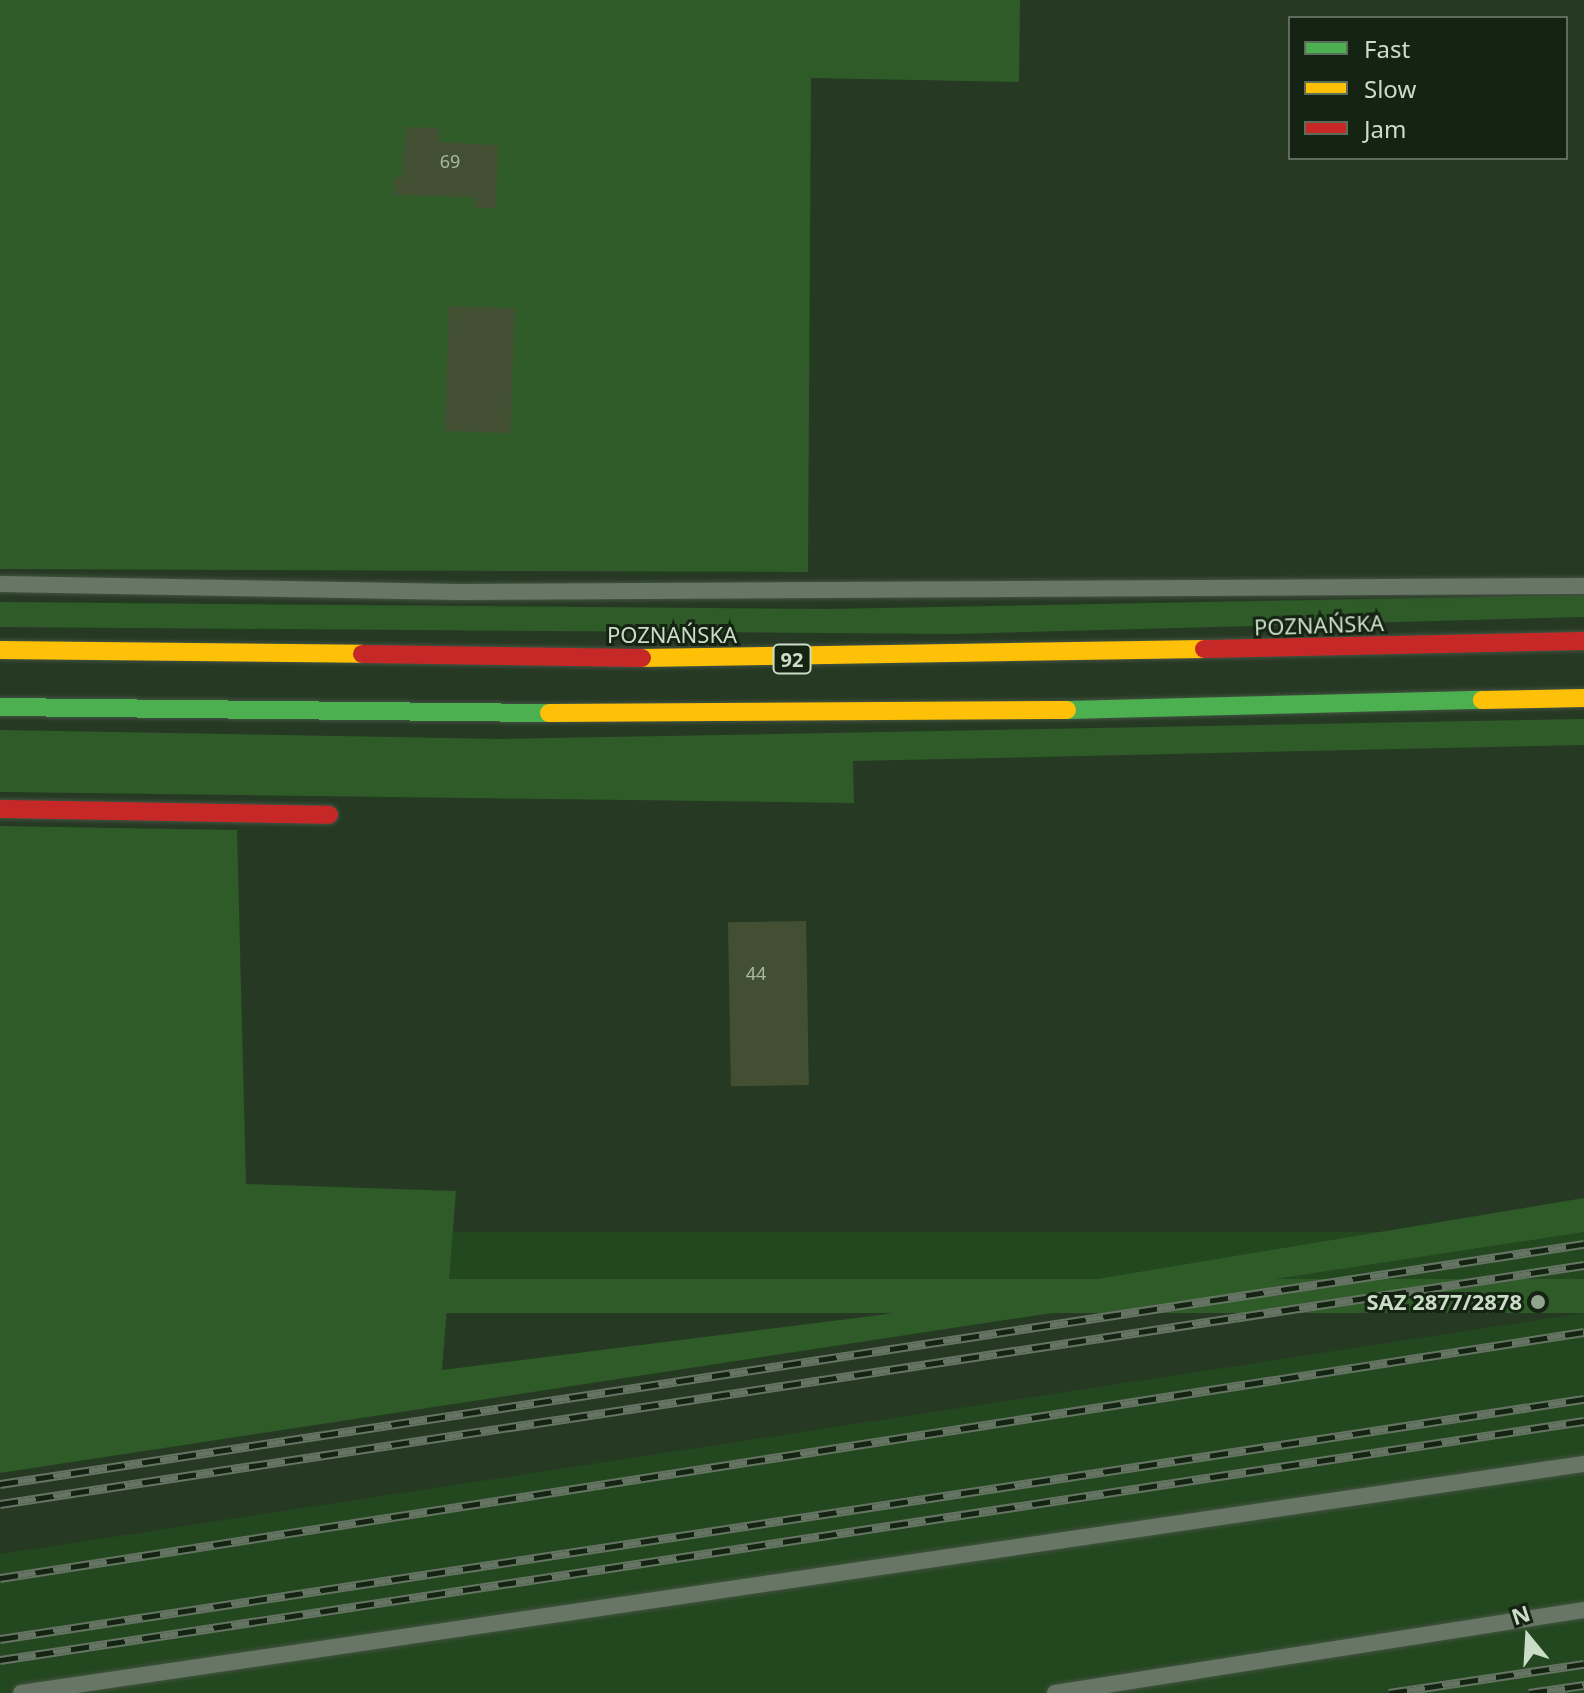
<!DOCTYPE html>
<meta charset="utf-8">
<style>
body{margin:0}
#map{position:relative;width:1584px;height:1693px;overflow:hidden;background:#263923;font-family:"Noto Sans",sans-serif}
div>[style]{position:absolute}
.built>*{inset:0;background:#23471e;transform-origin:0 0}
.green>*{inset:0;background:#2e5b28;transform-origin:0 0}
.building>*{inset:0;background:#424f33;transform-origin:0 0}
.roads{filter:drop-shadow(0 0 2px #445342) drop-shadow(0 0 2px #445342)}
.lane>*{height:16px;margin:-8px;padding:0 8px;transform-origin:8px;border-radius:8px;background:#687666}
.fast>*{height:18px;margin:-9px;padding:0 9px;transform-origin:9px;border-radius:9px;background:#4caf50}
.slow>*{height:18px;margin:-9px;padding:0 9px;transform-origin:9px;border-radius:9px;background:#ffc107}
.jam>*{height:18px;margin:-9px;padding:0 9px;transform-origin:9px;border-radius:9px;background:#c62828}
.rail>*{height:9px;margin-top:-4.5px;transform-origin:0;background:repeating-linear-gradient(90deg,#152313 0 18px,#667464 0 36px);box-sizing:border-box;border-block:2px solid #667464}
.dots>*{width:22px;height:22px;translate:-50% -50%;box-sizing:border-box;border:4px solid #152313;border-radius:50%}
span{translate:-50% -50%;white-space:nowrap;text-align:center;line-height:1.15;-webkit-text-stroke:6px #152313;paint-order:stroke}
.number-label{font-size:18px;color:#a8baa2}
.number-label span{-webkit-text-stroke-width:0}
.shield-label span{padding:2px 6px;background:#152313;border:2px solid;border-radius:6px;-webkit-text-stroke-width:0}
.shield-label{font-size:20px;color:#caddc7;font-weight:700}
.street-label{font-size:22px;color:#caddc7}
.poi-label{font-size:22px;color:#caddc7;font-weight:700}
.right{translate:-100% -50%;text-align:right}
.legend{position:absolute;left:1288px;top:16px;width:280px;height:144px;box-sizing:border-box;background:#152313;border:2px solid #5d6d5b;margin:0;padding:10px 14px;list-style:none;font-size:24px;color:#caddc7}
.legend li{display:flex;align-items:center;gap:16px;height:40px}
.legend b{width:40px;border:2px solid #5d6d5b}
.north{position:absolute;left:1488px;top:1597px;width:80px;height:80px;-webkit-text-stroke:6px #152313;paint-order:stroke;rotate:342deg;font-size:22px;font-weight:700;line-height:32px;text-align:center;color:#caddc7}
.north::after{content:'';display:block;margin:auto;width:28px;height:36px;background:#caddc7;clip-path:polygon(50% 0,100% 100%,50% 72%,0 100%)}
</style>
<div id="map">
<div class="built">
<div style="left:1584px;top:1232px;width:47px;height:1602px;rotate:90deg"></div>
<div style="clip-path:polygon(1584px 1313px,1584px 1693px,0 1693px,0 1554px)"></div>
</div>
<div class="green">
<div style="clip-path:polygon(0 0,1020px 0,1019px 82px,811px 78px,808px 572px,0 569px)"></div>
<div style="clip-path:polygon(1584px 595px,1584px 617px,953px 634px,0 627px,0 602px,828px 609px)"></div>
<div style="clip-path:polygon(1584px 719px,1584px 745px,853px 761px,854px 803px,0 792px,0 730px,501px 739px)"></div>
<div style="clip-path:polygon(0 826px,237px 830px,246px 1184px,456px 1191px,442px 1370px,880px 1315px,1584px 1198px,1584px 1232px,0 1473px)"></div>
<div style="left:1584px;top:1279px;width:34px;height:1602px;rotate:90deg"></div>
</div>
<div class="building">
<div style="clip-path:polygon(406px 127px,439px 128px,439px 142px,498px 145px,496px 208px,473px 208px,474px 197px,393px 195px,394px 177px,402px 178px)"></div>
<div style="left:449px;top:306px;width:66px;height:125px;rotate:2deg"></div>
<div style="left:806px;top:921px;width:164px;height:78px;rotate:89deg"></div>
<div style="left:1543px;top:1296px;width:11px;height:11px;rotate:80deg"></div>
</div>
<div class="roads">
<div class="lane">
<div style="left:0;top:584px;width:459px;rotate:1deg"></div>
<div style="left:459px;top:592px;width:1125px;rotate:-0.31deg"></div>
<div style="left:21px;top:1693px;width:1580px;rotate:-8.34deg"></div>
<div style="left:1055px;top:1693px;width:535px;rotate:-8.92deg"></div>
</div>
<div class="fast">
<div style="left:0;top:707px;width:549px;rotate:0.63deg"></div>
<div style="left:1067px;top:710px;width:415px;rotate:-1.4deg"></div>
</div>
<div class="slow">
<div style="left:0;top:650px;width:362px;rotate:0.6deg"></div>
<div style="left:642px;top:658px;width:562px;rotate:-0.92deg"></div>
<div style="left:1482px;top:700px;width:102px;rotate:-1.1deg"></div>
<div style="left:549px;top:713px;width:518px;rotate:-0.33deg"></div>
</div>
<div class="jam">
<div style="left:1204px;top:649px;width:380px;rotate:-1.2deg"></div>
<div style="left:362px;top:654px;width:280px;rotate:0.8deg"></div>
<div style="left:0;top:809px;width:329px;rotate:1deg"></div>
</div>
</div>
<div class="rail">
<div style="left:0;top:1484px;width:1602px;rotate:-8.62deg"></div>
<div style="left:0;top:1504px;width:1602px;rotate:-8.58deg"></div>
<div style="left:0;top:1578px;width:1603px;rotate:-8.83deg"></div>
<div style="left:0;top:1639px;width:1602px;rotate:-8.62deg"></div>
<div style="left:0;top:1660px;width:1602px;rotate:-8.58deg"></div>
<div style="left:1389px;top:1693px;width:197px;rotate:-8.5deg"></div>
<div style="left:1529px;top:1693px;width:56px;rotate:-8.3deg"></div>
</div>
<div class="dots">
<div style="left:1538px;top:1302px;background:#91a48e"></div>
</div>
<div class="number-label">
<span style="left:450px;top:161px">69</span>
<span style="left:756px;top:973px">44</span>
</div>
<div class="shield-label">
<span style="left:792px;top:659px">92</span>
</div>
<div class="street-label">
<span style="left:1319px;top:625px;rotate:-2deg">POZNAŃSKA</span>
<span style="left:672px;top:635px">POZNAŃSKA</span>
</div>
<div class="poi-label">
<span class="right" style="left:1522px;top:1302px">SAZ 2877/2878</span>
</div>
<ul class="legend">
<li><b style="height:10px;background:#4caf50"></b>Fast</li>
<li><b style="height:10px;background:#ffc107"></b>Slow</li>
<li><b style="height:10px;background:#c62828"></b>Jam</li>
</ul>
<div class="north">N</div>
</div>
